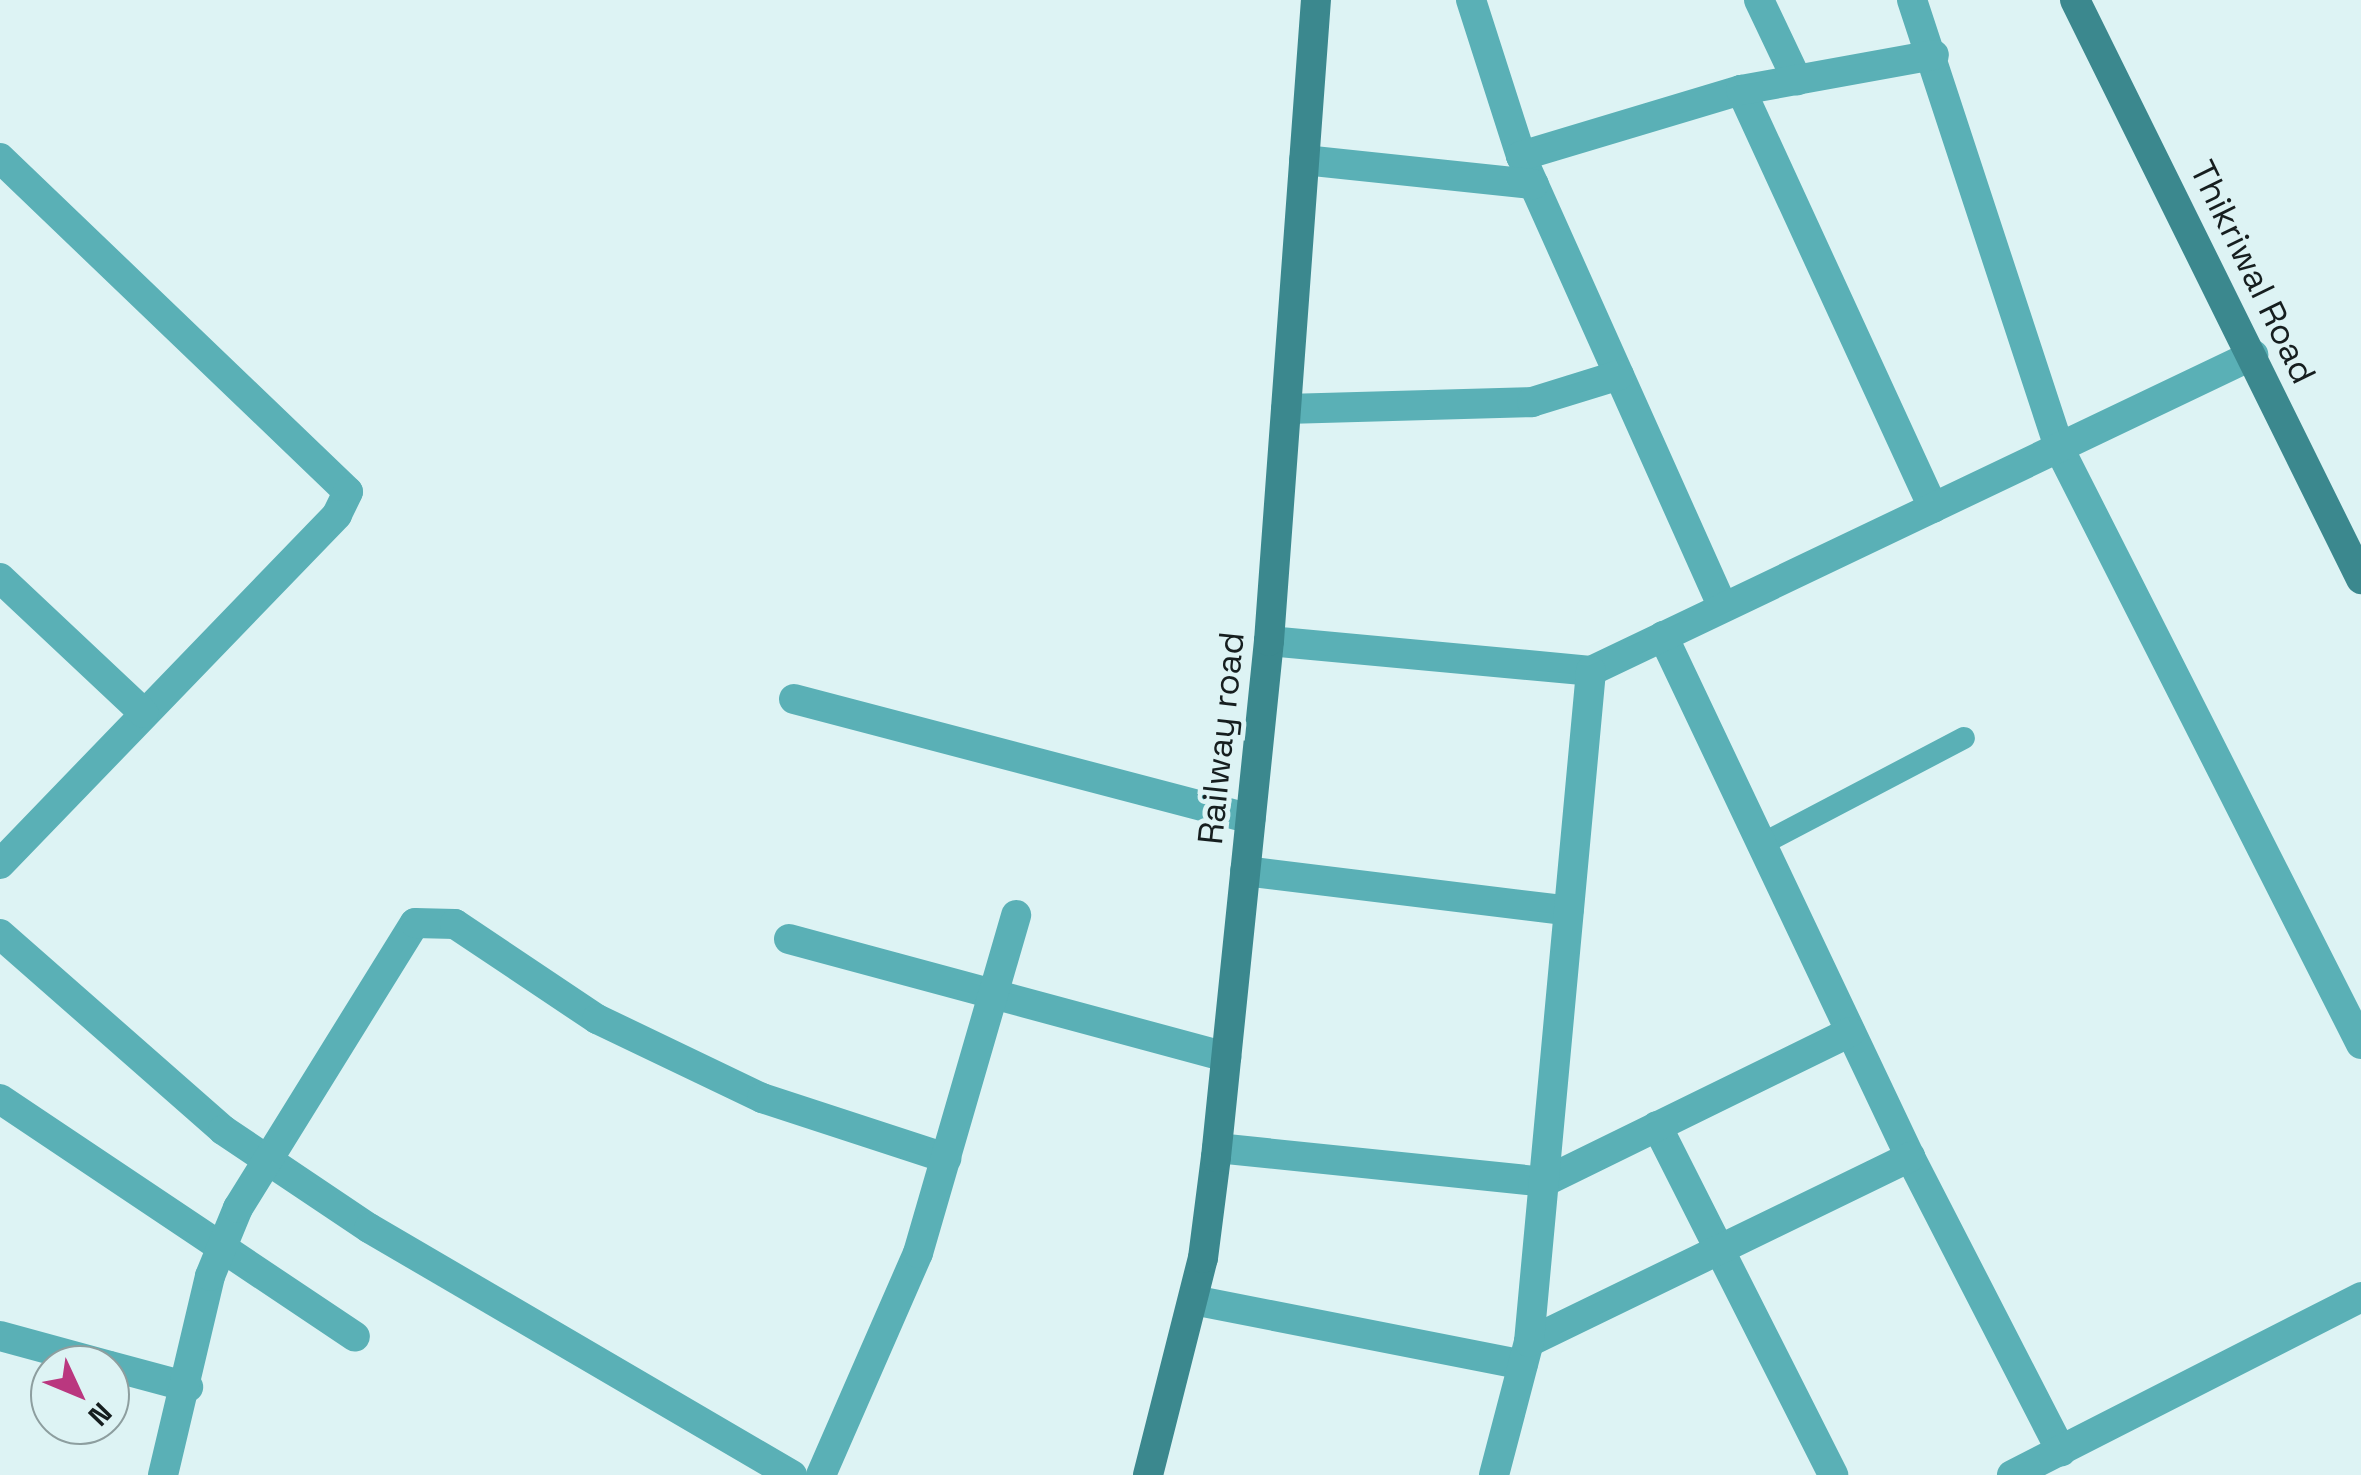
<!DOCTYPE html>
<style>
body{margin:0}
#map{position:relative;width:2361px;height:1475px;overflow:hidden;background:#ddf3f4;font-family:"Space Grotesk",sans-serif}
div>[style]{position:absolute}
.lane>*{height:22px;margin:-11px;padding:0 11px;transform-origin:11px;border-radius:11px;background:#5ab0b6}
.street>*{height:30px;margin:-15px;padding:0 15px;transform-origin:15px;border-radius:15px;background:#5ab0b6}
.secondary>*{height:30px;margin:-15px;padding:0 15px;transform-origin:15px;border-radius:15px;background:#3b888e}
span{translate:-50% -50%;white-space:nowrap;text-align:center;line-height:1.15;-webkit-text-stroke:10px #ddf3f4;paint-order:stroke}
.street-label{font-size:35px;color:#161e1f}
.north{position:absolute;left:30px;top:1345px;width:100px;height:100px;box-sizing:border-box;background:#ddf3f4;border:2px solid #8d9e9f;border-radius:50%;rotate:134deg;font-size:28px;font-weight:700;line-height:40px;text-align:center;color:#161e1f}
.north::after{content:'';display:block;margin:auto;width:35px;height:45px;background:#ba377f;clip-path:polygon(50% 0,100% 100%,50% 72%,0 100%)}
</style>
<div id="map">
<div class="lane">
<div style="left:1762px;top:844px;width:228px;rotate:-27.7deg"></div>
</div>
<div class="street">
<div style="left:1471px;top:0;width:164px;rotate:72.2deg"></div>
<div style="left:1521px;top:156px;width:494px;rotate:65.9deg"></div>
<div style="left:1759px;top:0;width:89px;rotate:64.6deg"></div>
<div style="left:1912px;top:0;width:472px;rotate:71.8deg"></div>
<div style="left:2059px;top:448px;width:668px;rotate:63.13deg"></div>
<div style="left:1741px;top:90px;width:460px;rotate:65.3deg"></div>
<div style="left:1521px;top:156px;width:230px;rotate:-16.7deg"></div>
<div style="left:1741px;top:90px;width:196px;rotate:-10.3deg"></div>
<div style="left:0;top:158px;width:482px;rotate:43.8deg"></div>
<div style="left:348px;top:492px;width:25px;rotate:116deg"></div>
<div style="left:337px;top:515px;width:485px;rotate:134deg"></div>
<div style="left:1304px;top:160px;width:231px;rotate:6deg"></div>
<div style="left:1286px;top:409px;width:246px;rotate:-1.6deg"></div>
<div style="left:1532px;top:402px;width:91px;rotate:-17.2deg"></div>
<div style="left:0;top:578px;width:197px;rotate:43.2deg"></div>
<div style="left:1663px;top:636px;width:577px;rotate:64.63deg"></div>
<div style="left:1910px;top:1157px;width:331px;rotate:62.8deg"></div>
<div style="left:1269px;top:641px;width:323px;rotate:5.3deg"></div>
<div style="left:1591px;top:671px;width:734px;rotate:-25.52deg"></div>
<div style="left:794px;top:699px;width:472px;rotate:14.7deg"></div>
<div style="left:1245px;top:871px;width:326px;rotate:7deg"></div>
<div style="left:0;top:934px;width:297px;rotate:41.3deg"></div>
<div style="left:223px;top:1130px;width:176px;rotate:33.9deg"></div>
<div style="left:369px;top:1228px;width:490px;rotate:30.3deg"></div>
<div style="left:789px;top:939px;width:453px;rotate:15.1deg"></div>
<div style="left:0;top:1099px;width:427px;rotate:33.8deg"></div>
<div style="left:1657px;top:1126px;width:391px;rotate:63.2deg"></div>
<div style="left:1217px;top:1148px;width:329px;rotate:5.9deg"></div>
<div style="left:1544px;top:1182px;width:341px;rotate:-26.1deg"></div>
<div style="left:1193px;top:1300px;width:336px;rotate:11.1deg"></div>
<div style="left:0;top:1336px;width:111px;rotate:15.2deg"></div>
<div style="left:1529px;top:1342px;width:424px;rotate:-25.9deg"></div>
<div style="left:110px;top:1366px;width:81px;rotate:15.1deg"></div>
<div style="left:163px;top:1475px;width:204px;rotate:-76.7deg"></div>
<div style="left:210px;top:1276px;width:74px;rotate:-67.6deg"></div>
<div style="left:238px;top:1208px;width:335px;rotate:-58.2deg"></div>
<div style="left:415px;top:923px;width:40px;rotate:1.4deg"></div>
<div style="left:455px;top:924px;width:171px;rotate:33.8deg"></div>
<div style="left:597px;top:1019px;width:183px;rotate:25.6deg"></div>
<div style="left:762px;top:1098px;width:194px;rotate:18.1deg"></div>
<div style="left:821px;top:1475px;width:242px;rotate:-66.4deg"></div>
<div style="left:918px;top:1253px;width:352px;rotate:-73.8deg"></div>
<div style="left:1494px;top:1475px;width:138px;rotate:-75.3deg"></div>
<div style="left:1529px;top:1342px;width:674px;rotate:-84.72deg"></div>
<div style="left:2012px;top:1475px;width:392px;rotate:-27deg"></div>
</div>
<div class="secondary">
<div style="left:2075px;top:0;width:646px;rotate:63.71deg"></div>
<div style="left:1148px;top:1475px;width:224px;rotate:-75.8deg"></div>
<div style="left:1203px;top:1258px;width:102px;rotate:-82.7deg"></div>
<div style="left:1216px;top:1157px;width:519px;rotate:-84.14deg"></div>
<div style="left:1269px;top:641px;width:643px;rotate:-85.81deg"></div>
</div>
<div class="street-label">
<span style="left:2253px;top:272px;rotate:64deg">Thikriwal Road</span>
<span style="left:1221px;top:738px;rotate:-84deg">Railway road</span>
</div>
<div class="north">N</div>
</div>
